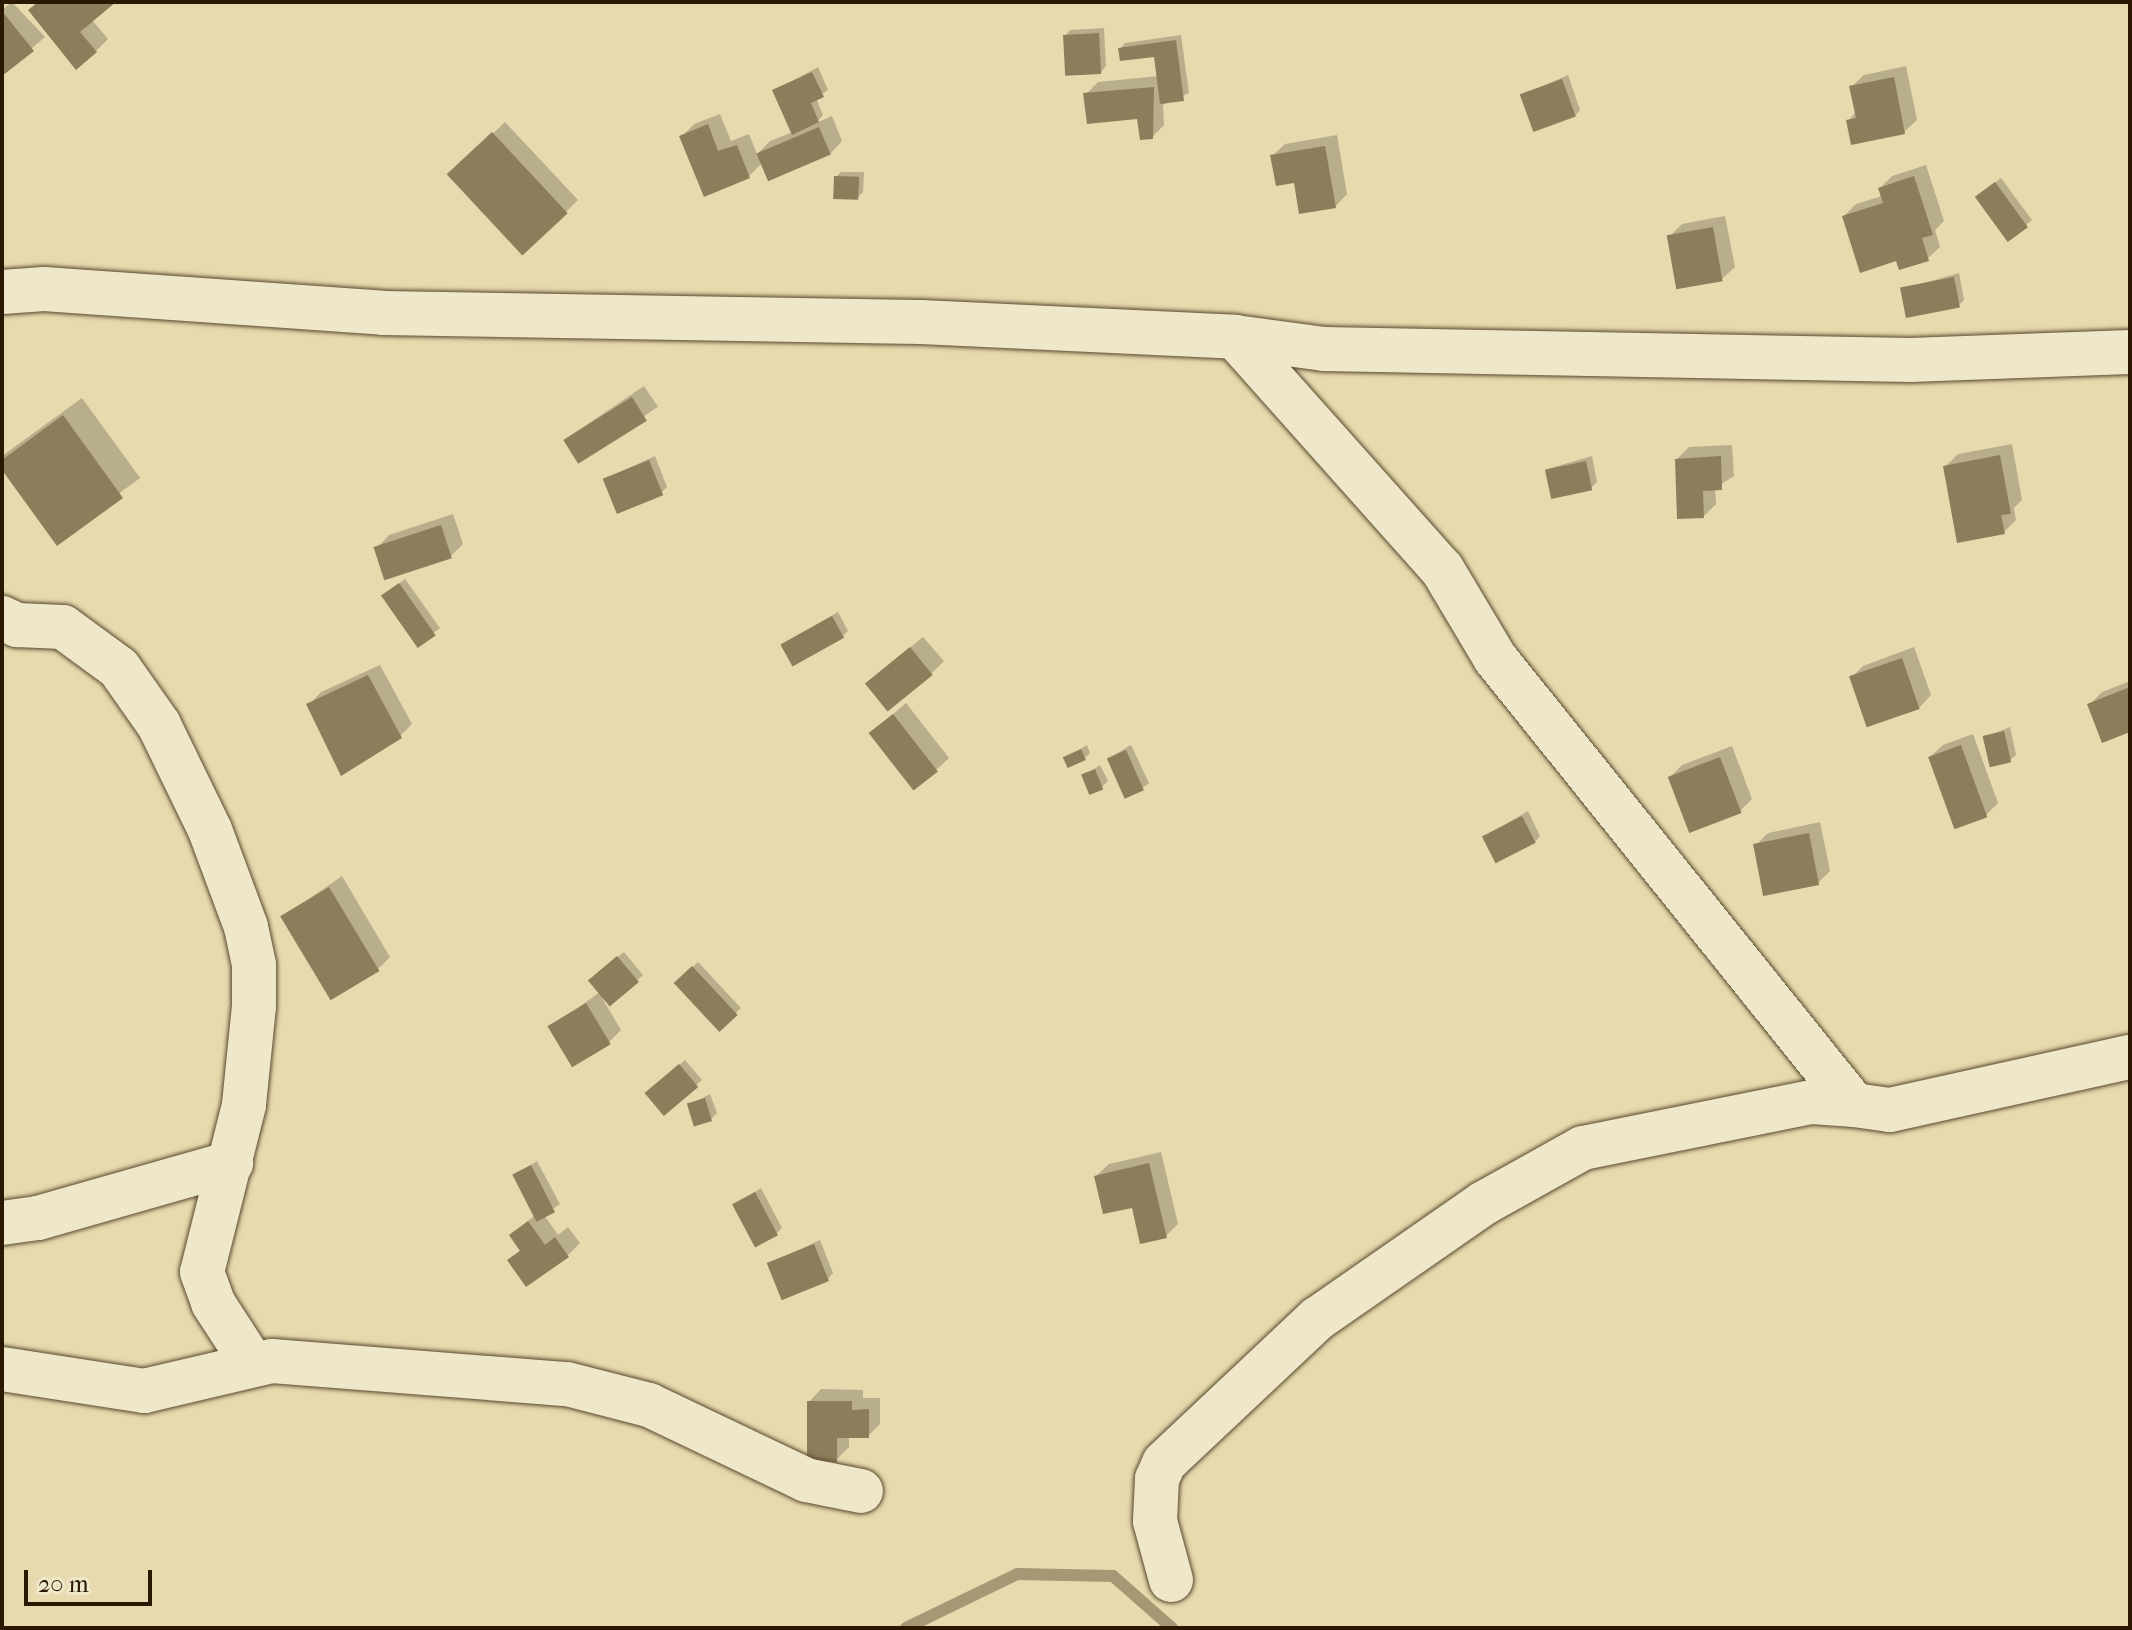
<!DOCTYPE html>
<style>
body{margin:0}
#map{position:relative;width:2132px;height:1630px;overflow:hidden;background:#e6daae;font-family:"IM FELL French Canon",serif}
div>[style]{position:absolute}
.shadow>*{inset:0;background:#0003;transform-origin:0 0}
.stream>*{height:12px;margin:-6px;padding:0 6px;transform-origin:6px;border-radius:6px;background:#a69874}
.building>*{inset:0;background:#8c7d5b;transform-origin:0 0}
.roads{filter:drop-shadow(0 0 2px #59482d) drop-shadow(0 0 2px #59482d)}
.street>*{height:44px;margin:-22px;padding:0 22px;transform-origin:22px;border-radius:22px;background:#efe7ca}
span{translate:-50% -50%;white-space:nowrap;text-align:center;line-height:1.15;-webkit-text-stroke:6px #efe7ca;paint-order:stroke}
.frame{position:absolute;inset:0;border:4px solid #2a1802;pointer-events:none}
.scale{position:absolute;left:24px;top:1570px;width:128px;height:36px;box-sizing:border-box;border:4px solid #2a1802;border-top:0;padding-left:10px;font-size:24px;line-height:28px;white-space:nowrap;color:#2a1802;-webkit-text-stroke:6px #efe7ca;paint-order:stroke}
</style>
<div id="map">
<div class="shadow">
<div style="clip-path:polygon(12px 2px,45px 37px,2px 74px,2px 10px)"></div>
<div style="clip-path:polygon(39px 2px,113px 2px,92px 20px,108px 39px,96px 51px)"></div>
<div style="clip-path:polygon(1104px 28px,1106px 66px,1101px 72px,1065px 36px,1070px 30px)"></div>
<div style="clip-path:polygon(1181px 35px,1189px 93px,1163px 105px,1164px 125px,1152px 137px,1139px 117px,1086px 94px,1098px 82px,1159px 76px,1156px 54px,1120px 49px,1125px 43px)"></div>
<div style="clip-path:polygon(1906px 66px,1917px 120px,1904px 132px,1848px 121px,1856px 112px,1851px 87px,1864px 75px)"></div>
<div style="clip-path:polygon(818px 67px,828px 90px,816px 98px,823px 115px,816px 123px,832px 116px,842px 141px,830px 154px,762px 163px,749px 176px,682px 136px,694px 124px,720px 114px,731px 141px,749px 134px,757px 154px,770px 141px,793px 132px,774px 91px)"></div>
<div style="clip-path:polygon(1568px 75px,1580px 110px,1575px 116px,1522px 95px)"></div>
<div style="clip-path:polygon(505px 122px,578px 200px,566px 212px,450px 175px)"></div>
<div style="clip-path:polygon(1337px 135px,1347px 194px,1335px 207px,1295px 181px,1272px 156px,1285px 144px)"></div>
<div style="clip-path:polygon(1926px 165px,1944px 221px,1935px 230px,1940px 247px,1927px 259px,1898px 259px,1844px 216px,1856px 204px,1882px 196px,1880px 188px,1892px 176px)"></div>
<div style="clip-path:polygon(841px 172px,864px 172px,863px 192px,858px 197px,836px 177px)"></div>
<div style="clip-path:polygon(2001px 178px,2032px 220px,2026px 225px,1983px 192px)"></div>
<div style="clip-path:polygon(1725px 216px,1735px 267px,1722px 279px,1670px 236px,1682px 224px)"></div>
<div style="clip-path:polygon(1959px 273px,1964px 300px,1959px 305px,1903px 289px)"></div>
<div style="left:644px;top:386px;width:25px;height:96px;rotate:56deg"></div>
<div style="left:82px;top:398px;width:99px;height:102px;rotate:54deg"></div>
<div style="clip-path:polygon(2012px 444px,2022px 500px,2014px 508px,2016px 520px,2004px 532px,1945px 467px,1958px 454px)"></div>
<div style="clip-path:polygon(1732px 445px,1734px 476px,1715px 488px,1716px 504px,1704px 516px,1677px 459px,1689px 447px)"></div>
<div style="clip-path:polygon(655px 456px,667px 487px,661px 493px,605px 479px)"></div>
<div style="clip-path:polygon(1592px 456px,1597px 482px,1591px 488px,1547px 469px)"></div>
<div style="clip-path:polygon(453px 514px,463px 544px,451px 556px,377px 548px,389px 535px)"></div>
<div style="clip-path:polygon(405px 579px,440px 628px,419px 644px,389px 591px)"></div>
<div style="clip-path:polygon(838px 612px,848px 631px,842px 637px,782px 644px)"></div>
<div style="clip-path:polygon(923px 637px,944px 661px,932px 673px,880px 672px)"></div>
<div style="clip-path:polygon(1914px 647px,1931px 695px,1919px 708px,1851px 678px,1863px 666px)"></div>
<div style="clip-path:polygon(380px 665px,412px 724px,400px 736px,309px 705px,321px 692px)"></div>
<div style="clip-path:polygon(2130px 681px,2130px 730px,2090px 704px,2102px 692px)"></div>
<div style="clip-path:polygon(906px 703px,949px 758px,936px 770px,871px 733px)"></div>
<div style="clip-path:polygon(2010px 727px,2016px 755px,2010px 760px,1985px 737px)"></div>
<div style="clip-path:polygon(1973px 734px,1998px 803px,1986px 815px,1930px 757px,1943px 745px)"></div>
<div style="clip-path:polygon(1087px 745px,1090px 753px,1085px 758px,1065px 759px)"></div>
<div style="clip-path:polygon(1131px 745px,1149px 783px,1143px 788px,1109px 758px)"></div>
<div style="clip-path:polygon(1732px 746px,1752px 799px,1740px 811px,1670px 777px,1682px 765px)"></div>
<div style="clip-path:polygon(1100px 765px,1108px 781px,1102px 787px,1084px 776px)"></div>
<div style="clip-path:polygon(1528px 811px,1540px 836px,1535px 842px,1485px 836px)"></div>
<div style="clip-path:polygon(1820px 822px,1830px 871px,1818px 883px,1756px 845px,1768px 833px)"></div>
<div style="clip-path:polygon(342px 876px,390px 957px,378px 969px,283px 917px)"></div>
<div style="clip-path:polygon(624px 952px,643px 975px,610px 1004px,602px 998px,621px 1030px,609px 1042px,550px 1028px,600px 992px,596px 975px)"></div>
<div style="left:698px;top:962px;width:63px;height:30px;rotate:47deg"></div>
<div style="clip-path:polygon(685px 1060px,702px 1080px,696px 1085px,653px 1088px)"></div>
<div style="clip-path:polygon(710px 1094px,717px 1113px,711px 1119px,689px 1105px)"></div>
<div style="clip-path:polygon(1161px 1152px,1178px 1224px,1166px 1236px,1096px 1176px,1109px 1164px)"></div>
<div style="clip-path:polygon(537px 1161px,560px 1204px,544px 1215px,558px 1235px,568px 1227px,580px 1243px,568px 1255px,509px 1261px,521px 1249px,512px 1235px,536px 1214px,515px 1175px)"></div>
<div style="clip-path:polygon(761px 1188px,782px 1228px,777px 1233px,735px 1205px)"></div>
<div style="clip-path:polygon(820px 1240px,833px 1273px,828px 1279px,770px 1263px)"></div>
<div style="clip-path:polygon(821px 1389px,863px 1390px,863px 1398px,880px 1398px,880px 1424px,868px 1436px,849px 1436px,849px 1447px,836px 1460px,809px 1402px)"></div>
</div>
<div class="stream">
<div style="left:906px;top:1628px;width:123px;rotate:-25.9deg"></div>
<div style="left:1017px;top:1574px;width:96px;rotate:1.2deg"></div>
<div style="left:1113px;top:1576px;width:79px;rotate:41.4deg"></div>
</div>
<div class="building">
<div style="clip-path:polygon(38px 2px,116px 2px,80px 32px,97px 52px,76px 70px,28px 10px)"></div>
<div style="clip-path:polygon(2px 11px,34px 51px,2px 76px)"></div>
<div style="left:1099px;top:33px;width:41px;height:36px;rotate:87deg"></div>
<div style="clip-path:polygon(1176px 40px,1184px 101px,1160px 104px,1154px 57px,1120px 61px,1118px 48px)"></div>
<div style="clip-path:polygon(812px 72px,824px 97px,811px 103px,819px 122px,792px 135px,772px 90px)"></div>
<div style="clip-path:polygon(1894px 77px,1905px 134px,1851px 145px,1846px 120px,1856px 118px,1849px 86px)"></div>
<div style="left:1562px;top:79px;width:40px;height:45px;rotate:70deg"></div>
<div style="clip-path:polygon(1154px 87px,1153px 139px,1140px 140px,1137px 119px,1087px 124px,1083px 93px)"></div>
<div style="clip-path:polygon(708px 124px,718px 151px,737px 145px,750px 178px,704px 197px,679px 136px)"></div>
<div style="left:819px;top:127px;width:30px;height:68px;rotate:67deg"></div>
<div style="left:492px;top:132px;width:111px;height:62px;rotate:47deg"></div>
<div style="clip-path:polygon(1325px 146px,1336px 208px,1299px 214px,1294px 183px,1276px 186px,1270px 155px)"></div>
<div style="left:834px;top:176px;width:25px;height:23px;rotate:2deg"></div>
<div style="clip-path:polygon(1914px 176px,1933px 235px,1922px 238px,1929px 261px,1899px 270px,1896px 261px,1860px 273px,1842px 216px,1883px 203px,1878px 188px)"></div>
<div style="left:1995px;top:182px;width:56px;height:25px;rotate:54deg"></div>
<div style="left:1713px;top:227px;width:55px;height:47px;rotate:80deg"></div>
<div style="left:1954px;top:277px;width:31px;height:55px;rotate:79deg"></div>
<div style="left:632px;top:397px;width:28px;height:81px;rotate:58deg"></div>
<div style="clip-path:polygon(63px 415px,123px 498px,57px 546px,2px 470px,2px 460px)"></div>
<div style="clip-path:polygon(2000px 455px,2011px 514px,2001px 515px,2005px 534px,1957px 543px,1943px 466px)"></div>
<div style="clip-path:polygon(1721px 456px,1722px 490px,1703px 491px,1704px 518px,1677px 519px,1675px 459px)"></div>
<div style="left:649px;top:460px;width:38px;height:50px;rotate:68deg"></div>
<div style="left:1586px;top:461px;width:30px;height:42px;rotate:78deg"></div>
<div style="left:441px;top:525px;width:35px;height:71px;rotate:72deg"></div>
<div style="left:399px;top:583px;width:64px;height:22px;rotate:55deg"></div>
<div style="left:832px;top:616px;width:25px;height:59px;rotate:61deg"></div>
<div style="left:910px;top:647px;width:36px;height:58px;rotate:51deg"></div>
<div style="left:1902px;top:658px;width:54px;height:56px;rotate:71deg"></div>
<div style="clip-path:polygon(368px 675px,402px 738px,341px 776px,306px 704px)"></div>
<div style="clip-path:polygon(2130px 687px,2130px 732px,2102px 743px,2087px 704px)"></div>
<div style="left:893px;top:714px;width:73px;height:31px;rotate:52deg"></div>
<div style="left:2004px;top:731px;width:32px;height:22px;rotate:77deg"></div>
<div style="left:1961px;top:745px;width:77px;height:35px;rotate:70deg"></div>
<div style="left:1081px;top:749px;width:12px;height:20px;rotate:66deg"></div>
<div style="left:1126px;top:750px;width:44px;height:21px;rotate:66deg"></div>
<div style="left:1720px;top:757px;width:60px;height:56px;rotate:69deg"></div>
<div style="left:1095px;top:769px;width:22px;height:15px;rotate:68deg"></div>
<div style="left:1522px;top:816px;width:30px;height:45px;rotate:63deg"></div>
<div style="left:1809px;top:833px;width:53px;height:57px;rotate:79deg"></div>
<div style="left:329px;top:887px;width:98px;height:57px;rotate:59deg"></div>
<div style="left:617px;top:956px;width:34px;height:38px;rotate:50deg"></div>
<div style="left:692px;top:966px;width:67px;height:25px;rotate:47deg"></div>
<div style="left:586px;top:1003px;width:48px;height:45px;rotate:59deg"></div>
<div style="left:679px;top:1064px;width:30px;height:45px;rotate:50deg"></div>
<div style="left:705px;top:1098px;width:24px;height:19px;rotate:73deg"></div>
<div style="clip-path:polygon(1149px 1163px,1167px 1238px,1140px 1244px,1132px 1208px,1103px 1214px,1094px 1176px)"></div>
<div style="left:531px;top:1165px;width:53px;height:21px;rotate:63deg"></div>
<div style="left:755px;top:1192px;width:49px;height:26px;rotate:62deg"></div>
<div style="clip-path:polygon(528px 1221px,545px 1245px,555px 1237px,569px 1257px,526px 1287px,507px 1260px,520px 1251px,509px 1235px)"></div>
<div style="left:814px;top:1244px;width:40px;height:51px;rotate:68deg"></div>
<div style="clip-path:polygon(807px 1401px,852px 1401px,852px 1410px,869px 1409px,869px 1438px,837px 1438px,837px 1462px,807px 1461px)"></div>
</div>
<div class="roads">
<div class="street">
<div style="left:2px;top:292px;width:42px;rotate:-4.1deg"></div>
<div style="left:44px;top:289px;width:340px;rotate:4deg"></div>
<div style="left:383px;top:313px;width:538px;rotate:0.96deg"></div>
<div style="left:921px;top:322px;width:314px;rotate:2.7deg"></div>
<div style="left:1235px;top:337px;width:90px;rotate:7.7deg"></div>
<div style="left:1324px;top:349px;width:586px;rotate:1.08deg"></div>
<div style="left:1910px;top:360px;width:220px;rotate:-2.1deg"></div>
<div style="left:1235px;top:337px;width:311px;rotate:48.3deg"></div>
<div style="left:1442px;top:569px;width:104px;rotate:59.2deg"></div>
<div style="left:1495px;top:658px;width:573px;rotate:51.23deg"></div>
<div style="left:1854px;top:1105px;width:36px;rotate:8deg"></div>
<div style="left:1890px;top:1110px;width:246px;rotate:-12.5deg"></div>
<div style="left:2px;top:618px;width:17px;rotate:25deg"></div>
<div style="left:17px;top:625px;width:46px;rotate:2.5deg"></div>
<div style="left:63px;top:627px;width:69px;rotate:36.2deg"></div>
<div style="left:119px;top:668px;width:70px;rotate:54.9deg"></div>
<div style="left:159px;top:725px;width:117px;rotate:64.1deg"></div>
<div style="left:210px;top:830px;width:103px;rotate:69.6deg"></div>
<div style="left:246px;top:927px;width:39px;rotate:78deg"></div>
<div style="left:254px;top:965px;width:41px;rotate:90deg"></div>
<div style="left:254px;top:1006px;width:100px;rotate:95.8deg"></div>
<div style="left:244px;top:1105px;width:172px;rotate:104.1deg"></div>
<div style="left:202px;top:1272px;width:33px;rotate:70deg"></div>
<div style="left:213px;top:1303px;width:72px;rotate:57deg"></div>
<div style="left:2px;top:1223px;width:36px;rotate:-8deg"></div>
<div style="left:38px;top:1218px;width:201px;rotate:-15.9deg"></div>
<div style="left:2px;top:1369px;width:144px;rotate:8.8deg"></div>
<div style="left:144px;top:1391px;width:131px;rotate:-13.2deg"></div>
<div style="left:272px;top:1361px;width:296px;rotate:4.5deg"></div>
<div style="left:567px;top:1384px;width:85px;rotate:14.4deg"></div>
<div style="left:649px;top:1405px;width:174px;rotate:25.5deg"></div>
<div style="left:806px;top:1480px;width:56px;rotate:11.3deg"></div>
<div style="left:1171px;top:1580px;width:61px;rotate:-105.2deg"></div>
<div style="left:1155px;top:1521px;width:42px;rotate:-87.3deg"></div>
<div style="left:1157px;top:1479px;width:17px;rotate:-66deg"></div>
<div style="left:1164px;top:1463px;width:210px;rotate:-43.3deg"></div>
<div style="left:1317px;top:1319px;width:203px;rotate:-34.8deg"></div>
<div style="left:1484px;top:1203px;width:113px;rotate:-29.1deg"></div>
<div style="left:1583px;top:1148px;width:234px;rotate:-11.4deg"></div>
<div style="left:1812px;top:1102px;width:42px;rotate:4.1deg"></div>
</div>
</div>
<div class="frame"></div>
<div class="scale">20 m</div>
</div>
